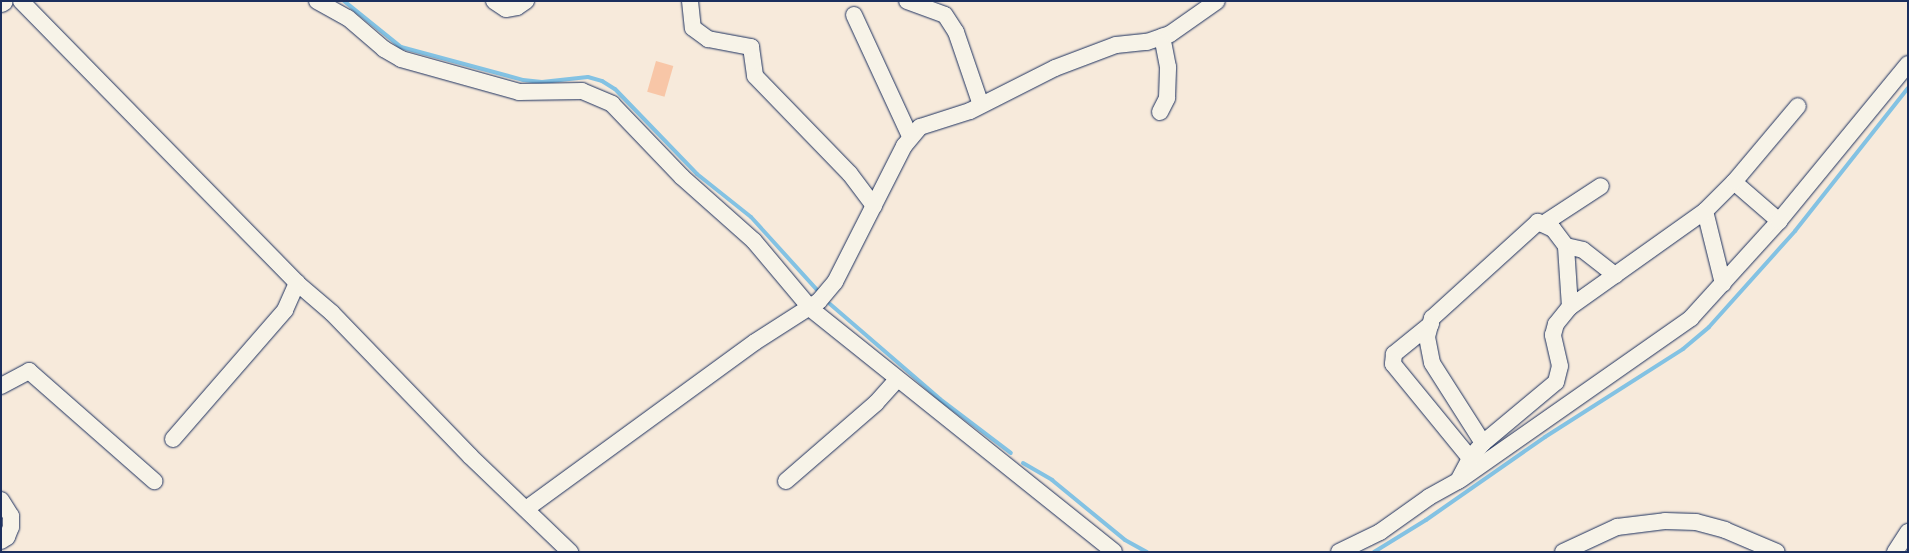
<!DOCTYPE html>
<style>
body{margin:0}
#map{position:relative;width:1909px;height:553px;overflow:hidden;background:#f7eadb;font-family:Mynerve,sans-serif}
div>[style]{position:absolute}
.stream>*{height:4px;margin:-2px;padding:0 2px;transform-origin:2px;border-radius:2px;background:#83c2e3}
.building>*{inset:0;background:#f8c6a7;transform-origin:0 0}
.roads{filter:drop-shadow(0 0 1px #1b2f5e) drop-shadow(0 0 1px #1b2f5e)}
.minor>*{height:16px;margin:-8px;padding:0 8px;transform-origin:8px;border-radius:8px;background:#f7f3e8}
.major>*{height:20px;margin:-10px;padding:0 10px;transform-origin:10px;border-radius:10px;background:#f7f3e8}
span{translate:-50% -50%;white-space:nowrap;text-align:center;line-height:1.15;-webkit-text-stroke:4px #f7f3e8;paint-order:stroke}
.frame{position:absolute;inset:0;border:2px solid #1b2f5e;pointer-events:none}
</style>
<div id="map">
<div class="stream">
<div style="left:344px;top:1px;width:73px;rotate:38.9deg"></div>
<div style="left:401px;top:47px;width:126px;rotate:15.1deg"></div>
<div style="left:523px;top:80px;width:19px;rotate:6deg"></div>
<div style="left:542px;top:82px;width:46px;rotate:-6.2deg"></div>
<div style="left:588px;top:77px;width:15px;rotate:16deg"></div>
<div style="left:602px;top:81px;width:15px;rotate:32deg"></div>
<div style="left:615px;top:89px;width:118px;rotate:46deg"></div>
<div style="left:697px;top:174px;width:69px;rotate:38.5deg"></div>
<div style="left:751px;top:217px;width:103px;rotate:47.8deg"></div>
<div style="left:830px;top:304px;width:145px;rotate:40.8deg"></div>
<div style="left:940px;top:399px;width:89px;rotate:37.3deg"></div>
<div style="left:1023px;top:463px;width:34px;rotate:30deg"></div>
<div style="left:1052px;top:480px;width:94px;rotate:39.4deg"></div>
<div style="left:1125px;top:540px;width:25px;rotate:29deg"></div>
<div style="left:1374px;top:552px;width:61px;rotate:-31.6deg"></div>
<div style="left:1426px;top:520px;width:145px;rotate:-34.9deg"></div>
<div style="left:1545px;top:437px;width:164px;rotate:-32.5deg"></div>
<div style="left:1683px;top:349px;width:34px;rotate:-40deg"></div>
<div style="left:1709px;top:327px;width:129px;rotate:-48.1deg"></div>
<div style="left:1795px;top:231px;width:182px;rotate:-51.7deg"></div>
</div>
<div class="building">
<div style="left:656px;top:61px;width:18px;height:32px;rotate:16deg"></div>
</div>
<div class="roads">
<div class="minor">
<div style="left:21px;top:1px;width:395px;rotate:45.6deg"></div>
<div style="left:297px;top:283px;width:46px;rotate:40.6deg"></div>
<div style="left:332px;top:313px;width:199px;rotate:46deg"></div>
<div style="left:470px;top:456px;width:139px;rotate:43.8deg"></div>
<div style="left:317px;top:1px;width:35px;rotate:29deg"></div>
<div style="left:348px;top:18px;width:48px;rotate:40.7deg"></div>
<div style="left:384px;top:49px;width:20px;rotate:30deg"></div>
<div style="left:401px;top:59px;width:123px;rotate:15.6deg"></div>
<div style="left:519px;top:92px;width:63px;rotate:-0.9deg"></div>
<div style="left:582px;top:91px;width:33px;rotate:23deg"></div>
<div style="left:612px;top:104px;width:101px;rotate:46.2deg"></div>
<div style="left:682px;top:177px;width:96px;rotate:41.6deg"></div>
<div style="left:754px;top:241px;width:89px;rotate:50deg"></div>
<div style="left:811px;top:309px;width:388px;rotate:38.7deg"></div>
<div style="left:494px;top:1px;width:14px;rotate:34deg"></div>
<div style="left:506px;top:9px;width:11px;rotate:-10deg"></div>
<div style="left:517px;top:7px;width:11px;rotate:-34deg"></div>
<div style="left:690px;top:1px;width:27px;rotate:84deg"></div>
<div style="left:693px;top:28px;width:19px;rotate:36deg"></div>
<div style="left:708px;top:39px;width:44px;rotate:10.5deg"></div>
<div style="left:751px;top:47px;width:29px;rotate:82deg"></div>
<div style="left:755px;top:76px;width:136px;rotate:45.9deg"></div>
<div style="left:850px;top:174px;width:40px;rotate:53deg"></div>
<div style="left:907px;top:1px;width:40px;rotate:20.2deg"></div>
<div style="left:945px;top:15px;width:20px;rotate:57deg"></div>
<div style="left:956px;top:32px;width:77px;rotate:71.1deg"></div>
<div style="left:854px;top:15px;width:133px;rotate:65.2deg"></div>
<div style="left:1160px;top:112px;width:16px;rotate:-63deg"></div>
<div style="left:1167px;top:98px;width:31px;rotate:-88deg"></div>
<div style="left:1168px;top:67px;width:31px;rotate:-101deg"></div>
<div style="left:1734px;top:182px;width:60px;rotate:40.9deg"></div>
<div style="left:1705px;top:211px;width:75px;rotate:76.1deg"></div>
<div style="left:1543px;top:224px;width:69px;rotate:-33.2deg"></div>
<div style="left:1566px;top:246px;width:17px;rotate:13deg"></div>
<div style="left:1583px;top:250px;width:41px;rotate:38deg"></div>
<div style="left:1570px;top:307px;width:166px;rotate:-35.4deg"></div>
<div style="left:1705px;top:211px;width:41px;rotate:-45deg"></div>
<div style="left:1734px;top:182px;width:99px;rotate:-49.9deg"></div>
<div style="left:1431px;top:324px;width:48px;rotate:141deg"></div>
<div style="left:1394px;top:354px;width:10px;rotate:96deg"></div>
<div style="left:1393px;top:364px;width:122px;rotate:50.7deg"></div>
<div style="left:1px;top:386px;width:32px;rotate:-28deg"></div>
<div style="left:29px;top:371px;width:167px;rotate:41.3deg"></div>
<div style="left:173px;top:439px;width:171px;rotate:-49deg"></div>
<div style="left:285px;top:310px;width:30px;rotate:-66deg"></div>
<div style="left:1460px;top:480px;width:282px;rotate:-35deg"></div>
<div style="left:1691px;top:318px;width:131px;rotate:-47.8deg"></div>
<div style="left:1779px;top:221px;width:203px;rotate:-50.6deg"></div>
<div style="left:786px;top:481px;width:119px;rotate:-40.9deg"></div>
<div style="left:876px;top:403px;width:31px;rotate:-48deg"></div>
<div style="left:1px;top:500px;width:19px;rotate:58deg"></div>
<div style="left:11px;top:516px;width:11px;rotate:90deg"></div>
<div style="left:11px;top:527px;width:11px;rotate:112deg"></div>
<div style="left:7px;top:537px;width:7px;rotate:146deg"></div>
<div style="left:526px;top:509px;width:283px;rotate:-36.1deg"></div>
<div style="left:755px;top:342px;width:76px;rotate:-32.6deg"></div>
<div style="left:819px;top:301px;width:25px;rotate:-50deg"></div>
<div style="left:835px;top:282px;width:153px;rotate:-63.1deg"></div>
<div style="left:904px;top:146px;width:25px;rotate:-50deg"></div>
<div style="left:920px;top:127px;width:52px;rotate:-17.7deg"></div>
<div style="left:970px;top:111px;width:95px;rotate:-26.8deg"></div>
<div style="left:1055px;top:68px;width:65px;rotate:-20.7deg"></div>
<div style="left:1116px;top:45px;width:31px;rotate:-6deg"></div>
<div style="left:1147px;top:42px;width:24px;rotate:-19deg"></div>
<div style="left:1170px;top:34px;width:57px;rotate:-35.1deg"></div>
<div style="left:1339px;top:552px;width:46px;rotate:-26deg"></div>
<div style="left:1380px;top:532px;width:60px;rotate:-35.5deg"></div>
<div style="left:1429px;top:497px;width:33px;rotate:-29deg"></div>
<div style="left:1458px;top:481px;width:26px;rotate:-62deg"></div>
<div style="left:1470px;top:458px;width:20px;rotate:-49deg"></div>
<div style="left:1483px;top:443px;width:95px;rotate:-39.9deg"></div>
<div style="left:1556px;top:382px;width:16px;rotate:-76deg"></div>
<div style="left:1560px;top:366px;width:32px;rotate:-103deg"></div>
<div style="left:1553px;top:335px;width:11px;rotate:-75deg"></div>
<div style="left:1556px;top:324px;width:22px;rotate:-51deg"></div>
<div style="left:1570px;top:307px;width:61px;rotate:-93.8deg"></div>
<div style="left:1566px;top:246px;width:21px;rotate:-127deg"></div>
<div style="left:1553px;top:229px;width:17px;rotate:-155deg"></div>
<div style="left:1538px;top:222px;width:143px;rotate:137.8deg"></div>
<div style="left:1432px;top:318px;width:20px;rotate:105deg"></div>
<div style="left:1427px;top:337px;width:26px;rotate:79deg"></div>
<div style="left:1432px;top:363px;width:95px;rotate:57.5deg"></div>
<div style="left:1563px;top:552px;width:60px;rotate:-24.8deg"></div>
<div style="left:1617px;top:527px;width:48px;rotate:-7.1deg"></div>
<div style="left:1665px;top:521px;width:31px;rotate:2deg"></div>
<div style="left:1696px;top:522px;width:30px;rotate:15deg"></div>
<div style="left:1725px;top:530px;width:56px;rotate:22.9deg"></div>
<div style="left:1895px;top:552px;width:24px;rotate:-57deg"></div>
</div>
<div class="major">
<div style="left:1px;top:2px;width:2px;rotate:-27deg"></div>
</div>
</div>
<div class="frame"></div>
</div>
